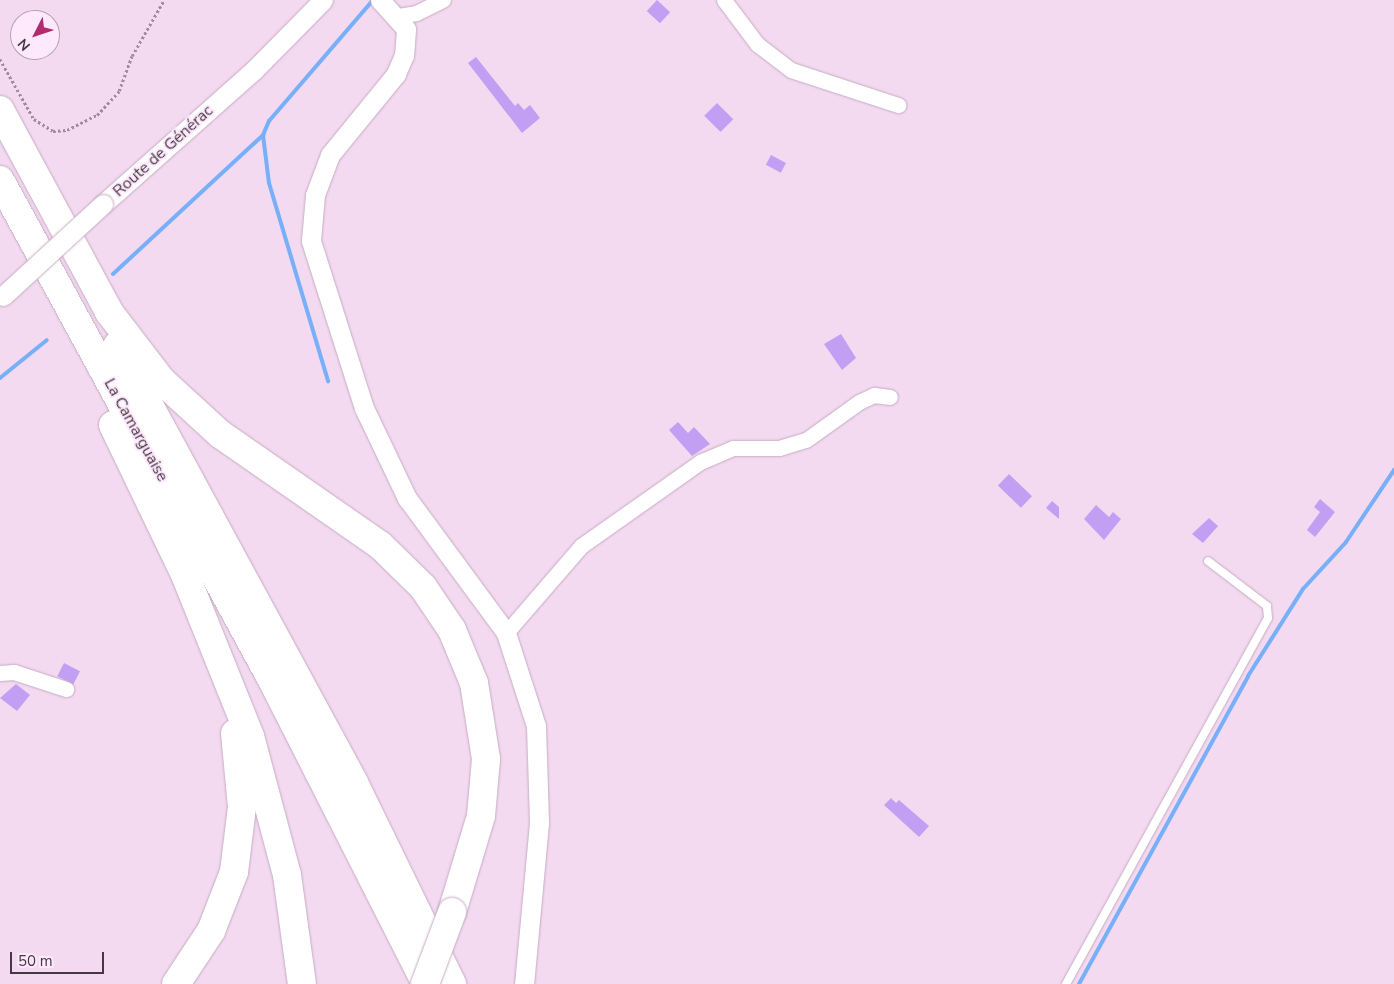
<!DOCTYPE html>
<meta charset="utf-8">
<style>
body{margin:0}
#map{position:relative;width:1394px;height:984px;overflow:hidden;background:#f4daf1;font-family:"Nunito Sans",sans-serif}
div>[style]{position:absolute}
.stream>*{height:4px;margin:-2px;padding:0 2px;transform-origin:2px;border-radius:2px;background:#77aff9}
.building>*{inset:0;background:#c39ff3;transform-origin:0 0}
.path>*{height:2.5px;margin-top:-1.25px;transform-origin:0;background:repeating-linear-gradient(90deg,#9e8c9c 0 2.5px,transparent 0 5px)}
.roads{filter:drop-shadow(0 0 1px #c5acc2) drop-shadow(0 0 1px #c5acc2)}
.service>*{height:8px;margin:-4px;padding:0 4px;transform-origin:4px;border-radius:4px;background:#fff}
.minor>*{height:15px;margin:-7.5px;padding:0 7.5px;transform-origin:7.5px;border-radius:7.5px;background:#fff}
.tertiary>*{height:19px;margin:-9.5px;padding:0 9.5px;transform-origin:9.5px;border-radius:9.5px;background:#fff}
.motorway>*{height:28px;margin:-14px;padding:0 14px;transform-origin:14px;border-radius:14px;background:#fff}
.bridges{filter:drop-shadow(0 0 1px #c5acc2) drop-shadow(0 0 1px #c5acc2)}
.tertiary-bridge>*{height:19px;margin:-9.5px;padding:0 9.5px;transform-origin:9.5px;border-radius:9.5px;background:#fff}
.motorway-bridge>*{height:28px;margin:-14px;padding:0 14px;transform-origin:14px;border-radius:14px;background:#fff}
span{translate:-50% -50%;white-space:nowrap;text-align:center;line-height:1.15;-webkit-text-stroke:4px #fee9fc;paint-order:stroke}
.street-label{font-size:16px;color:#433942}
.north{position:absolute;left:10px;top:10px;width:50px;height:50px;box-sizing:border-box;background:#fee9fc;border:1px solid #b3a3b2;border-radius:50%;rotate:229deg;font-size:14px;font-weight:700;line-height:20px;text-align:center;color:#433942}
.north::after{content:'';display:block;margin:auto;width:18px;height:22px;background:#b22b6d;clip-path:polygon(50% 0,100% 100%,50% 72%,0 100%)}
.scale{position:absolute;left:10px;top:952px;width:94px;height:22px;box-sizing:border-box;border:2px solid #433942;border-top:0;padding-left:6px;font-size:15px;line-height:18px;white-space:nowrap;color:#433942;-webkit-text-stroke:4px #fee9fc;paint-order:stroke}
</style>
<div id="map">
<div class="stream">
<div style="left:263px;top:135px;width:48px;rotate:82.9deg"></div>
<div style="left:269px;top:183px;width:207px;rotate:73.4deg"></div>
<div style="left:113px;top:274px;width:205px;rotate:-42.8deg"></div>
<div style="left:263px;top:135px;width:15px;rotate:-67deg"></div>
<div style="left:269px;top:121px;width:160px;rotate:-49.3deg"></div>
<div style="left:0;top:378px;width:60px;rotate:-39deg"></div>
<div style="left:1079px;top:984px;width:351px;rotate:-61.2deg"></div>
<div style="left:1248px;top:676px;width:103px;rotate:-57.7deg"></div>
<div style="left:1303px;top:589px;width:64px;rotate:-47.5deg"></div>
<div style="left:1346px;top:542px;width:87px;rotate:-56.3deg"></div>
</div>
<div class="building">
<div style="left:657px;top:0;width:18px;height:15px;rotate:43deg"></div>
<div style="clip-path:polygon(476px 57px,515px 106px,518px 103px,524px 110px,530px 105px,540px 118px,522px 133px,468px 63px)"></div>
<div style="left:717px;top:103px;width:23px;height:18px;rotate:45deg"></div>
<div style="left:771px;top:155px;width:17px;height:11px;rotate:28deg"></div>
<div style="clip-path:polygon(841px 334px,856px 358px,842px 370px,824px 344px)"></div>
<div style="clip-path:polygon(678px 422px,688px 433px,694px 427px,710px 444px,692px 456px,669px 430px)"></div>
<div style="left:1009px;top:474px;width:32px;height:16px;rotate:44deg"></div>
<div style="clip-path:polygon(1320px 499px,1335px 512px,1315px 537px,1307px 530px,1320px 512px,1314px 507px)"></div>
<div style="clip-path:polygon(1052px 501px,1059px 507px,1059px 519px,1046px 508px)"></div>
<div style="clip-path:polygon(1096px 505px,1109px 517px,1113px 512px,1121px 519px,1104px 540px,1084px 519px)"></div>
<div style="clip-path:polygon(1209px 518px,1218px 526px,1203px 543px,1192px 534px)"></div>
<div style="left:64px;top:663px;width:18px;height:15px;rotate:27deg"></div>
<div style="clip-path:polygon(16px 684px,30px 695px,17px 711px,0 698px)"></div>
<div style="clip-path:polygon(891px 798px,896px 803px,899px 800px,929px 826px,919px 837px,884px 805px)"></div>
</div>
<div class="path">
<div style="left:0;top:59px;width:69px;rotate:60.5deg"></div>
<div style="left:34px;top:119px;width:22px;rotate:32deg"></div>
<div style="left:53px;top:131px;width:14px;rotate:-4deg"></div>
<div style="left:67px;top:130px;width:34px;rotate:-27deg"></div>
<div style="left:97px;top:115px;width:33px;rotate:-47deg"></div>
<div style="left:119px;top:91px;width:37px;rotate:-70deg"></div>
<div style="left:132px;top:56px;width:64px;rotate:-60.3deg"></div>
</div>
<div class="roads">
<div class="service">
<div style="left:1066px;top:984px;width:418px;rotate:-61.1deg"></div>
<div style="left:1268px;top:618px;width:12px;rotate:-95deg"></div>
<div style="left:1267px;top:606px;width:74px;rotate:-142.7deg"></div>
</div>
<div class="minor">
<div style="left:724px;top:0;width:55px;rotate:53.1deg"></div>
<div style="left:757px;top:44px;width:43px;rotate:37.4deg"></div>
<div style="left:791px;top:70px;width:113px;rotate:18.1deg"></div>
<div style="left:398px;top:16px;width:18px;rotate:-9deg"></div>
<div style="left:416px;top:13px;width:30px;rotate:-26deg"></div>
<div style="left:506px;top:633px;width:115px;rotate:-49.2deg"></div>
<div style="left:581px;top:546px;width:146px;rotate:-35.2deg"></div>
<div style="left:700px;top:462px;width:36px;rotate:-23deg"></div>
<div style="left:733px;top:448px;width:46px"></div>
<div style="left:779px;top:448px;width:28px;rotate:-17deg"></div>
<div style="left:806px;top:440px;width:65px;rotate:-35.6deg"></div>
<div style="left:859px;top:402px;width:17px;rotate:-25deg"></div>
<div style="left:874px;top:395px;width:16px;rotate:7deg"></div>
<div style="left:0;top:673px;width:14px;rotate:-4deg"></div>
<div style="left:14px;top:672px;width:55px;rotate:18.1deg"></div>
</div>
<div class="tertiary">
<div style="left:380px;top:0;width:39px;rotate:48deg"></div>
<div style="left:406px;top:29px;width:26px;rotate:94deg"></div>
<div style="left:404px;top:55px;width:21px;rotate:113deg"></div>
<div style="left:396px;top:74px;width:104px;rotate:129.2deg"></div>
<div style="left:330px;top:155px;width:43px;rotate:110.6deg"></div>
<div style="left:315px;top:195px;width:46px;rotate:95deg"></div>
<div style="left:311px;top:241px;width:175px;rotate:72.4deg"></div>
<div style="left:364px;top:408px;width:100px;rotate:64.5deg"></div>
<div style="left:407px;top:498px;width:167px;rotate:53.7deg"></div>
<div style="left:506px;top:633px;width:98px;rotate:72.1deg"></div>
<div style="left:536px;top:726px;width:97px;rotate:88.2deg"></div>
<div style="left:539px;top:823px;width:162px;rotate:95.3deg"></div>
<div style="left:103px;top:204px;width:202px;rotate:-41.6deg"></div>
<div style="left:254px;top:70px;width:98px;rotate:-45.4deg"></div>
</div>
<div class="motorway">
<div style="left:0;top:110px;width:230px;rotate:61.6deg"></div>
<div style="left:109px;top:312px;width:86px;rotate:52.6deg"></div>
<div style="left:161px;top:380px;width:80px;rotate:42.5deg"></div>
<div style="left:220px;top:434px;width:195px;rotate:34.8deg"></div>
<div style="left:380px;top:545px;width:60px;rotate:44.3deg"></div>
<div style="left:423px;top:587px;width:52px;rotate:56deg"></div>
<div style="left:452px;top:630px;width:57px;rotate:67.5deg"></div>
<div style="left:474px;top:683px;width:77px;rotate:81deg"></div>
<div style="left:486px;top:759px;width:57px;rotate:95deg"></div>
<div style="left:481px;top:816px;width:100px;rotate:106.8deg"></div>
<div style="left:0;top:180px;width:569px;rotate:61.45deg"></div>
<div style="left:272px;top:680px;width:341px;rotate:63.1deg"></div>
<div style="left:117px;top:346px;width:497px;rotate:61.5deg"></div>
<div style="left:354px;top:783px;width:224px;rotate:64deg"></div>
<div style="left:113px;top:425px;width:169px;rotate:64.3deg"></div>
<div style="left:186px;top:577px;width:171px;rotate:68.1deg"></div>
<div style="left:250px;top:736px;width:144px;rotate:75.1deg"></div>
<div style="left:287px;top:875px;width:110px;rotate:82.2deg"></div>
<div style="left:176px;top:984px;width:64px;rotate:-56.6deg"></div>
<div style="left:211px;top:931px;width:63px;rotate:-68.7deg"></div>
<div style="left:234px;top:872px;width:65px;rotate:-83deg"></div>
<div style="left:242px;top:807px;width:74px;rotate:-95.4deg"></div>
</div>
</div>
<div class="bridges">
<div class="tertiary-bridge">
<div style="left:3px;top:296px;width:136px;rotate:-42.6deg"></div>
</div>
<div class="motorway-bridge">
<div style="left:425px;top:984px;width:77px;rotate:-69.4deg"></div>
</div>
</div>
<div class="street-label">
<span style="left:163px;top:151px;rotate:-42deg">Route de Générac</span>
<span style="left:136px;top:430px;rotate:61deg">La Camarguaise</span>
</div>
<div class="north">N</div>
<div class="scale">50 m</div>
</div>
